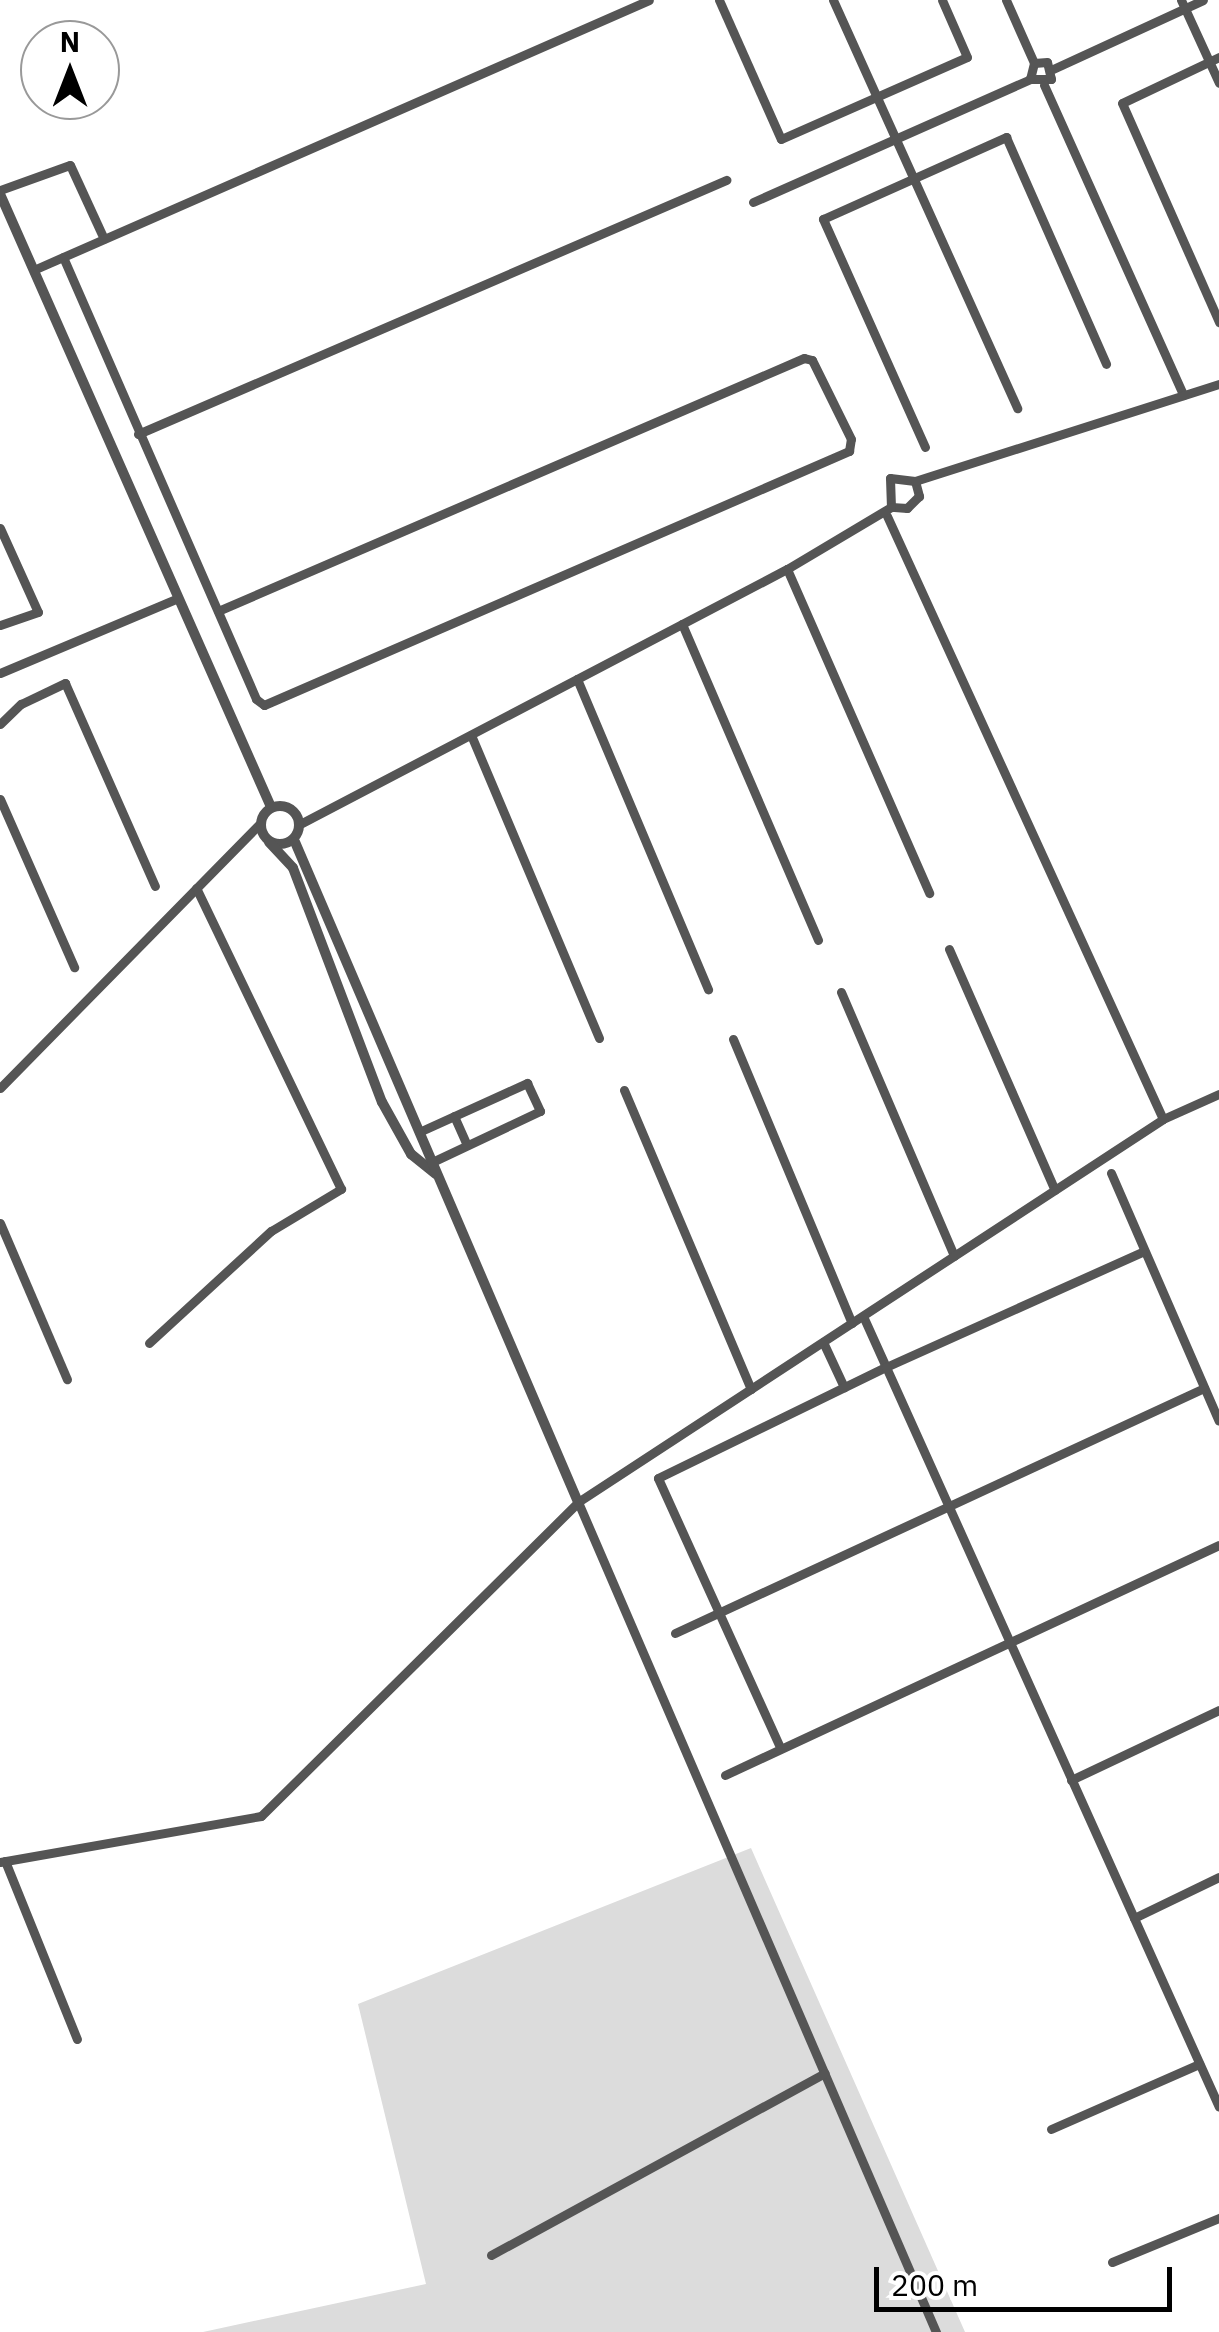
<!DOCTYPE html>
<style>
body{margin:0}
#map{position:relative;width:1219px;height:2332px;overflow:hidden;background:#fff;font-family:"IBM Plex Sans",sans-serif}
div>[style]{position:absolute}
.green>*{inset:0;background:#dcdcdc}
.minor>*{height:9px;margin:-4.5px;padding:0 4.5px;transform-origin:4.5px;border-radius:4.5px;background:#555}
.tertiary>*{height:10px;margin:-5px;padding:0 5px;transform-origin:5px;border-radius:5px;background:#555}
.tertiary>.ring{margin:-5px;padding:0;box-sizing:content-box;background:none;border:10px solid #555;border-radius:50%}
span{translate:-50% -50%;white-space:nowrap;text-align:center;line-height:1.15;-webkit-text-stroke:8px #fff;paint-order:stroke}
.north{position:absolute;left:20px;top:20px;width:100px;height:100px;box-sizing:border-box;background:#fff;border:2px solid #999;border-radius:50%;rotate:0deg;font-size:28px;font-weight:700;line-height:40px;text-align:center;color:#000}
.north::after{content:'';display:block;margin:auto;width:35px;height:45px;background:#000;clip-path:polygon(50% 0,100% 100%,50% 72%,0 100%)}
.scale{position:absolute;left:874px;top:2267px;width:298px;height:45px;box-sizing:border-box;border:5px solid #000;border-top:0;padding-left:12px;font-size:30px;line-height:35px;white-space:nowrap;color:#000;-webkit-text-stroke:8px #fff;paint-order:stroke}
</style>
<div id="map">
<div class="green">
<div style="clip-path:polygon(751px 1848px,965px 2332px,203px 2332px,426px 2284px,358px 2004px)"></div>
</div>
<div class="minor">
<div style="left:719px;top:0;width:152px;rotate:66deg"></div>
<div style="left:781px;top:139px;width:203px;rotate:-23.8deg"></div>
<div style="left:967px;top:57px;width:62px;rotate:-113.7deg"></div>
<div style="left:833px;top:0;width:448px;rotate:65.7deg"></div>
<div style="left:1006px;top:0;width:69px;rotate:66deg"></div>
<div style="left:1034px;top:63px;width:16px;rotate:104deg"></div>
<div style="left:1030px;top:79px;width:21px"></div>
<div style="left:1051px;top:79px;width:17px;rotate:-103deg"></div>
<div style="left:1047px;top:62px;width:13px;rotate:176deg"></div>
<div style="left:1181px;top:0;width:91px;rotate:65.4deg"></div>
<div style="left:1219px;top:57px;width:107px;rotate:154.6deg"></div>
<div style="left:1122px;top:103px;width:240px;rotate:66.1deg"></div>
<div style="left:1053px;top:69px;width:165px;rotate:-24.7deg"></div>
<div style="left:1044px;top:85px;width:340px;rotate:65.8deg"></div>
<div style="left:0;top:190px;width:74px;rotate:-19.7deg"></div>
<div style="left:70px;top:165px;width:81px;rotate:65.3deg"></div>
<div style="left:753px;top:202px;width:303px;rotate:-23.9deg"></div>
<div style="left:63px;top:257px;width:482px;rotate:66.4deg"></div>
<div style="left:256px;top:699px;width:10px;rotate:37deg"></div>
<div style="left:264px;top:705px;width:638px;rotate:-23.47deg"></div>
<div style="left:849px;top:451px;width:12px;rotate:-81deg"></div>
<div style="left:851px;top:439px;width:88px;rotate:-116.3deg"></div>
<div style="left:812px;top:360px;width:8px;rotate:-166deg"></div>
<div style="left:804px;top:358px;width:638px;rotate:156.65deg"></div>
<div style="left:38px;top:268px;width:667px;rotate:-23.68deg"></div>
<div style="left:138px;top:434px;width:641px;rotate:-23.36deg"></div>
<div style="left:925px;top:447px;width:250px;rotate:-114.1deg"></div>
<div style="left:823px;top:219px;width:201px;rotate:-24.1deg"></div>
<div style="left:1006px;top:137px;width:248px;rotate:66.2deg"></div>
<div style="left:915px;top:481px;width:16px;rotate:75deg"></div>
<div style="left:919px;top:496px;width:17px;rotate:135deg"></div>
<div style="left:907px;top:508px;width:16px;rotate:-176deg"></div>
<div style="left:891px;top:507px;width:29px;rotate:-92deg"></div>
<div style="left:890px;top:478px;width:25px;rotate:7deg"></div>
<div style="left:915px;top:481px;width:319px;rotate:-17.7deg"></div>
<div style="left:887px;top:516px;width:663px;rotate:65.41deg"></div>
<div style="left:0;top:528px;width:92px;rotate:65.7deg"></div>
<div style="left:38px;top:612px;width:40px;rotate:161.1deg"></div>
<div style="left:787px;top:569px;width:354px;rotate:66.3deg"></div>
<div style="left:682px;top:624px;width:344px;rotate:66.7deg"></div>
<div style="left:0;top:673px;width:193px;rotate:-22.8deg"></div>
<div style="left:577px;top:679px;width:337px;rotate:67.1deg"></div>
<div style="left:0;top:724px;width:29px;rotate:-44deg"></div>
<div style="left:21px;top:704px;width:49px;rotate:-25.5deg"></div>
<div style="left:65px;top:683px;width:222px;rotate:66.1deg"></div>
<div style="left:471px;top:735px;width:329px;rotate:67.1deg"></div>
<div style="left:0;top:799px;width:184px;rotate:66.2deg"></div>
<div style="left:300px;top:824px;width:550px;rotate:-27.64deg"></div>
<div style="left:787px;top:569px;width:121px;rotate:-30.8deg"></div>
<div style="left:949px;top:949px;width:263px;rotate:66.3deg"></div>
<div style="left:841px;top:992px;width:287px;rotate:66.8deg"></div>
<div style="left:733px;top:1039px;width:308px;rotate:67.3deg"></div>
<div style="left:0;top:1088px;width:371px;rotate:-45.5deg"></div>
<div style="left:624px;top:1090px;width:325px;rotate:67deg"></div>
<div style="left:454px;top:1116px;width:32px;rotate:66deg"></div>
<div style="left:419px;top:1132px;width:119px;rotate:-24.4deg"></div>
<div style="left:527px;top:1083px;width:31px;rotate:65deg"></div>
<div style="left:540px;top:1111px;width:119px;rotate:154.7deg"></div>
<div style="left:1111px;top:1173px;width:270px;rotate:66.5deg"></div>
<div style="left:0;top:1223px;width:170px;rotate:66.8deg"></div>
<div style="left:863px;top:1316px;width:56px;rotate:65.7deg"></div>
<div style="left:886px;top:1367px;width:281px;rotate:-24.2deg"></div>
<div style="left:823px;top:1342px;width:50px;rotate:65deg"></div>
<div style="left:149px;top:1343px;width:166px;rotate:-42.6deg"></div>
<div style="left:271px;top:1231px;width:82px;rotate:-31deg"></div>
<div style="left:341px;top:1189px;width:334px;rotate:-115.7deg"></div>
<div style="left:578px;top:1502px;width:904px;rotate:66.67deg"></div>
<div style="left:675px;top:1633px;width:583px;rotate:-24.85deg"></div>
<div style="left:779px;top:1745px;width:293px;rotate:-114.4deg"></div>
<div style="left:658px;top:1478px;width:254px;rotate:-26deg"></div>
<div style="left:886px;top:1367px;width:811px;rotate:65.77deg"></div>
<div style="left:725px;top:1775px;width:545px;rotate:-24.97deg"></div>
<div style="left:1071px;top:1780px;width:164px;rotate:-25.3deg"></div>
<div style="left:5px;top:1861px;width:192px;rotate:68deg"></div>
<div style="left:0;top:1862px;width:265px;rotate:-10deg"></div>
<div style="left:261px;top:1816px;width:446px;rotate:-44.7deg"></div>
<div style="left:578px;top:1502px;width:699px;rotate:-33.21deg"></div>
<div style="left:1163px;top:1119px;width:61px;rotate:-24.1deg"></div>
<div style="left:1134px;top:1918px;width:94px;rotate:-25.8deg"></div>
<div style="left:1051px;top:2129px;width:162px;rotate:-23.7deg"></div>
<div style="left:491px;top:2255px;width:380px;rotate:-28.6deg"></div>
<div style="left:1112px;top:2262px;width:116px;rotate:-22.4deg"></div>
</div>
<div class="tertiary">
<div style="left:0;top:194px;width:670px;rotate:66.15deg"></div>
<div class="ring" style="left:261px;top:806px;width:28px;height:28px"></div>
<div style="left:269px;top:842px;width:35px;rotate:47deg"></div>
<div style="left:293px;top:868px;width:250px;rotate:69.2deg"></div>
<div style="left:382px;top:1102px;width:60px;rotate:60.9deg"></div>
<div style="left:411px;top:1154px;width:32px;rotate:39deg"></div>
<div style="left:295px;top:842px;width:718px;rotate:66.79deg"></div>
</div>
<div class="north">N</div>
<div class="scale">200 m</div>
</div>
